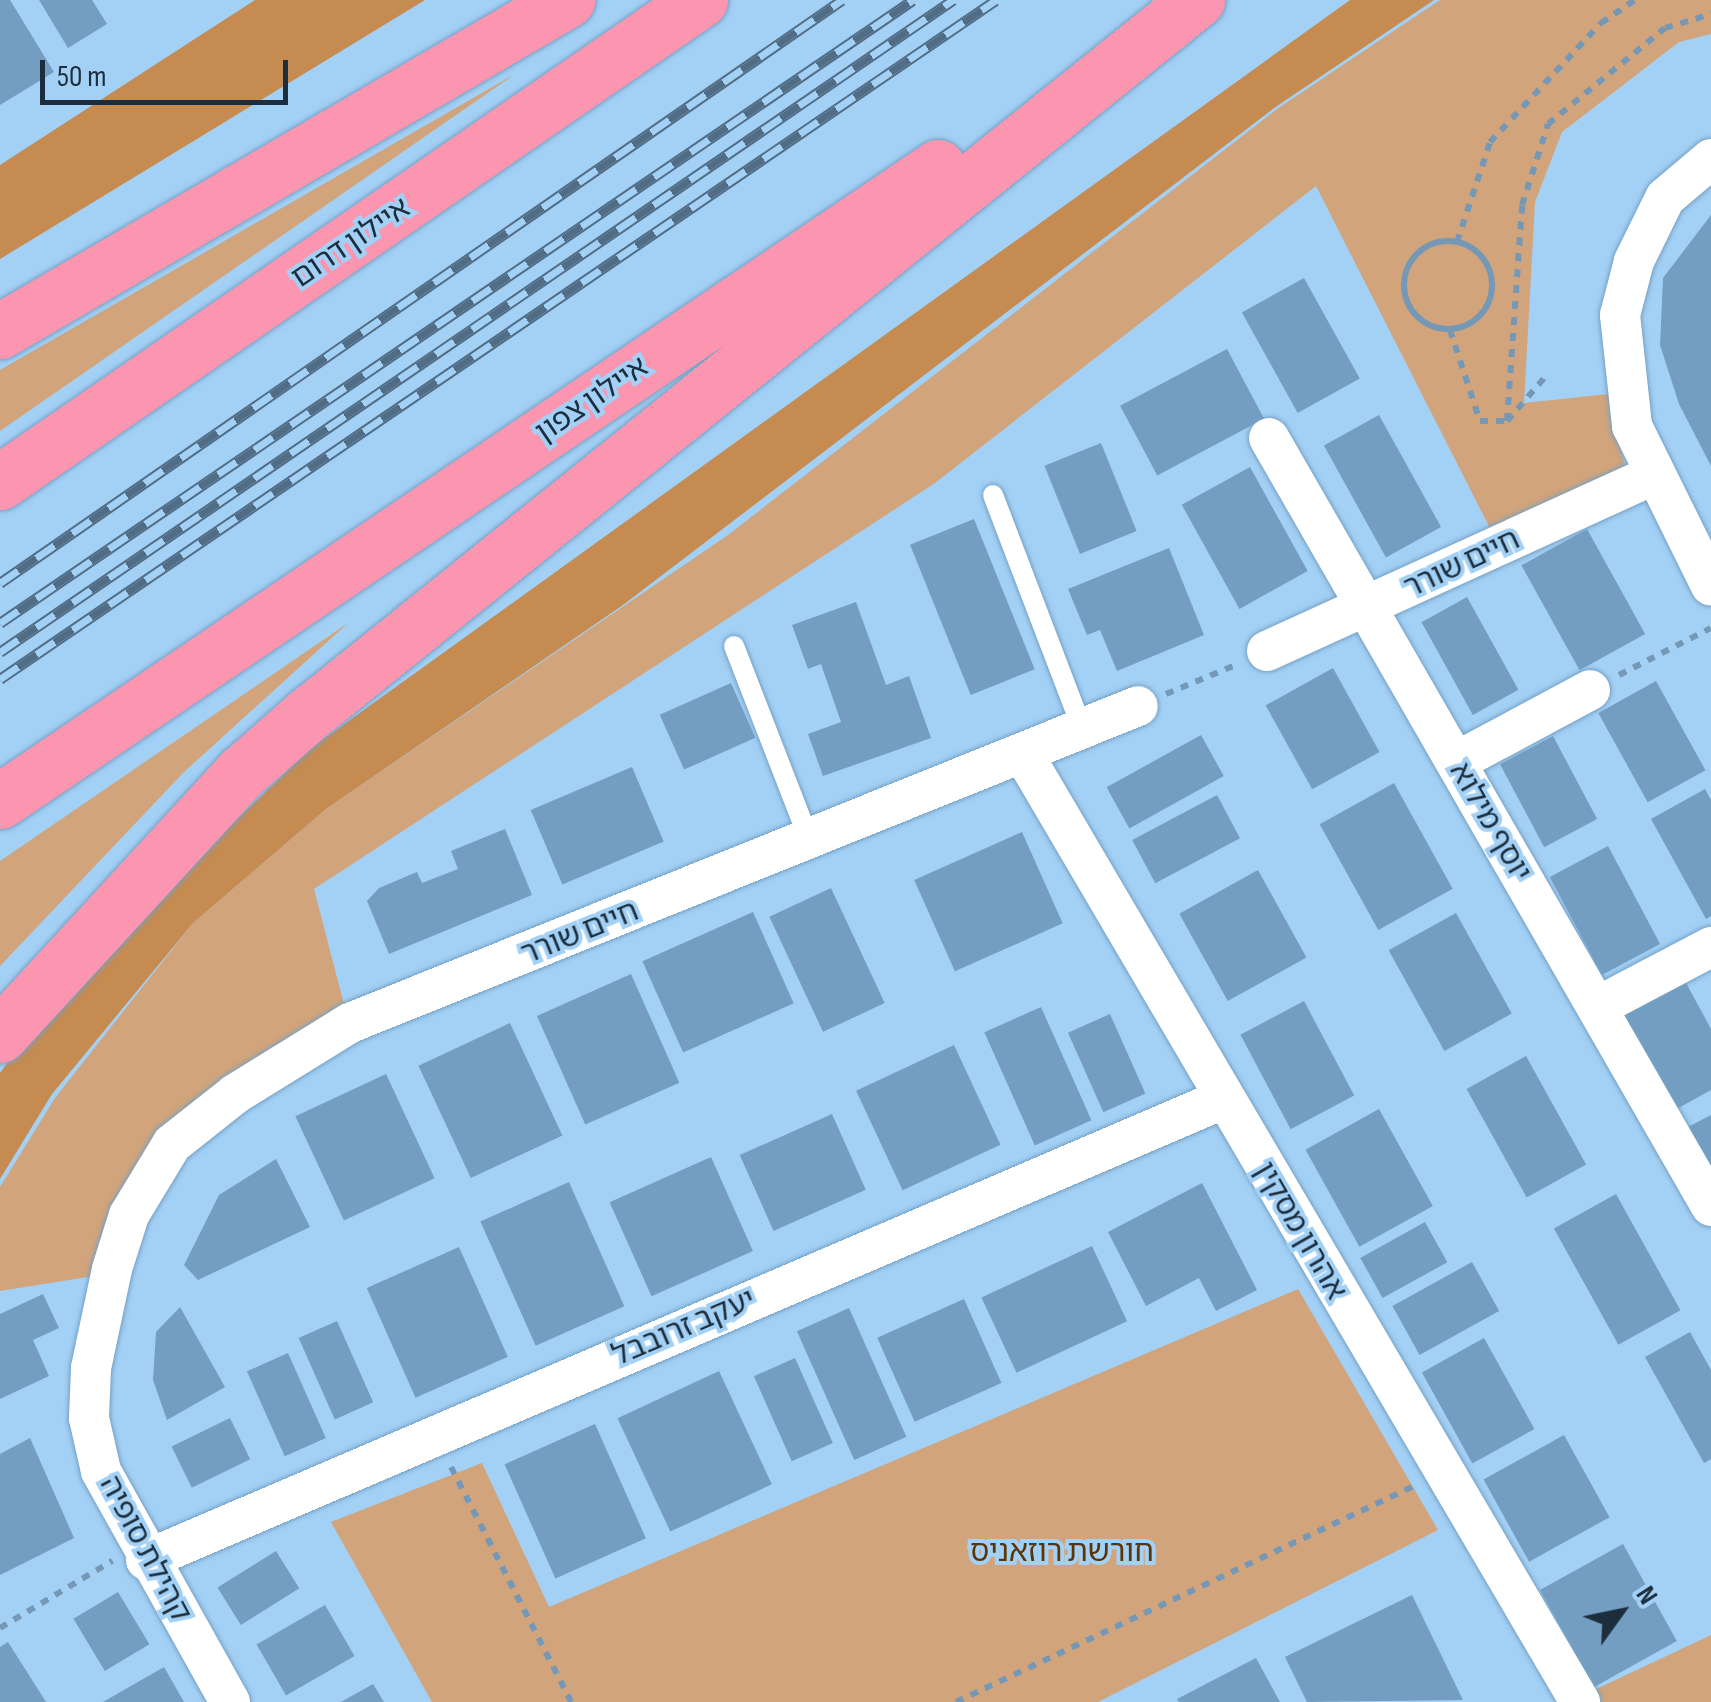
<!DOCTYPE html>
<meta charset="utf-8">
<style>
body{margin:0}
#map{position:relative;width:1711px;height:1702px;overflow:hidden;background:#a3d0f5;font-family:"Sofia Sans Condensed","Noto Sans Hebrew",sans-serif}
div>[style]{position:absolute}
.green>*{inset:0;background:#d1a47b}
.forest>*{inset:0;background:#c68b51}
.building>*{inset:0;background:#739ec2;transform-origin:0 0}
.path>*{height:6px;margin-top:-3px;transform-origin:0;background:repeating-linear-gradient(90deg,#7498b5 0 8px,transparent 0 16px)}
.path>.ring{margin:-3px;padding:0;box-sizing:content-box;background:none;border:6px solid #7498b5;border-radius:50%}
.roads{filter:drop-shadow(0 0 2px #75a1c4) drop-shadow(0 0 2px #75a1c4)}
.lane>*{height:20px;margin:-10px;padding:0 10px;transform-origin:10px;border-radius:10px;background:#fff}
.street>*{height:40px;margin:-20px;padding:0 20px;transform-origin:20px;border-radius:20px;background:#fff}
.highway>*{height:55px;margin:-27.5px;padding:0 27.5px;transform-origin:27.5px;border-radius:27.5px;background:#fc95b0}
.rail>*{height:11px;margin-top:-5.5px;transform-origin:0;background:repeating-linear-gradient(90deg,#a3d0f5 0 22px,#516d85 0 44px);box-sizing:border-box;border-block:2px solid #516d85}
span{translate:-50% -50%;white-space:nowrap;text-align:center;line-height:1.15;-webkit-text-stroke:8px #a3d0f5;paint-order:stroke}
.street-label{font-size:30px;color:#1c2e3d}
.park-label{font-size:30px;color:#5d3505}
.north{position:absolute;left:1571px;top:1562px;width:100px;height:100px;-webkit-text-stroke:8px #a3d0f5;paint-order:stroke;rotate:57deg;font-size:28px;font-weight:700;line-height:40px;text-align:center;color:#1c2e3d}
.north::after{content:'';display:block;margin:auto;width:35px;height:45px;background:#1c2e3d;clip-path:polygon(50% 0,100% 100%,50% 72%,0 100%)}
.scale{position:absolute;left:40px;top:60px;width:248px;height:45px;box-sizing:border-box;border:5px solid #1c2e3d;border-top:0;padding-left:12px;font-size:30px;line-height:35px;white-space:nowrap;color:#1c2e3d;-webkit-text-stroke:8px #a3d0f5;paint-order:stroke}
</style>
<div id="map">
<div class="green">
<div style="clip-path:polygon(1440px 0,1711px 0,1711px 34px,1679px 42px,1562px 132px,1535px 202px,1524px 403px,1609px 394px,1627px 477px,1494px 536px,1316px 186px,935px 483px,314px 889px,347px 1016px,215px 1100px,94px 1276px,0 1291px,0 1187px,55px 1098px,193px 923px,326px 809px,728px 535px,1277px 109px)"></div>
<div style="clip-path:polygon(515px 74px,0 431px,0 370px)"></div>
<div style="clip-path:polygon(348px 623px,184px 772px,0 966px,0 861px)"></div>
<div style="clip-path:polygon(1298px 1289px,1438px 1530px,1098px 1702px,432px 1702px,331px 1522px,482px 1463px,549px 1607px)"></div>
<div style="clip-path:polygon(1711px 1635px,1711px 1702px,1596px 1702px,1590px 1692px)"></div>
</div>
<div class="forest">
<div style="clip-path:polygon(255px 0,425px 0,0 259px,0 165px)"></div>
<div style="clip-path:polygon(1350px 0,1434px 0,1277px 106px,623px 605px,326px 809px,193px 923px,52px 1094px,0 1179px,0 1073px,28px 1034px,90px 961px,311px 748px)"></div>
</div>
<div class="building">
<div style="clip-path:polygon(0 0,10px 0,54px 72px,0 105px)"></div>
<div style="clip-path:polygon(39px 0,92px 0,107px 24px,68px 48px)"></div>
<div style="clip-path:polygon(1711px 215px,1711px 466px,1679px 404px,1660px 345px,1663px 278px)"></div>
<div style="left:1304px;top:278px;width:115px;height:71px;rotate:61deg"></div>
<div style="left:1227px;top:349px;width:79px;height:121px;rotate:62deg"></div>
<div style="left:1379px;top:415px;width:128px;height:63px;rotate:61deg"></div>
<div style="left:1101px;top:443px;width:95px;height:61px;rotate:68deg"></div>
<div style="left:1250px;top:467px;width:119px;height:78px;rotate:61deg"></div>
<div style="left:974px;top:519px;width:162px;height:69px;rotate:68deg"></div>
<div style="left:1587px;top:529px;width:120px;height:75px;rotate:61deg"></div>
<div style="clip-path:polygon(1169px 548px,1204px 635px,1117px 671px,1100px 630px,1087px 635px,1068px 589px)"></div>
<div style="left:1467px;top:597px;width:106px;height:52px;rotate:61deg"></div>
<div style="clip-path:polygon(856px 602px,886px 685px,909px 676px,931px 738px,823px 776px,808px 734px,841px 722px,821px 664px,808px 669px,792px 625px)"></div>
<div style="left:1333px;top:668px;width:96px;height:77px;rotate:61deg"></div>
<div style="left:1656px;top:681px;width:102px;height:66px;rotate:61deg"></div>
<div style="left:731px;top:683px;width:60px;height:78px;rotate:66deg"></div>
<div style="left:1201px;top:735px;width:47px;height:108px;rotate:61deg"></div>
<div style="left:1553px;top:736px;width:94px;height:60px;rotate:62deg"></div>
<div style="left:632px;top:767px;width:81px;height:110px;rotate:67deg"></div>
<div style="left:1394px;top:783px;width:121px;height:85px;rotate:61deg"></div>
<div style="clip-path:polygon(1705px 789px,1711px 800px,1711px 916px,1706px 919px,1651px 819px)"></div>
<div style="left:1217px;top:795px;width:49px;height:96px;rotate:62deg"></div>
<div style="clip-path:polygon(505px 829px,532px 895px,389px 954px,367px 901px,379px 888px,417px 872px,422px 883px,458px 869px,451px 851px)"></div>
<div style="left:1022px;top:832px;width:100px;height:118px;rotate:66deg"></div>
<div style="left:1608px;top:846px;width:111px;height:66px;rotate:62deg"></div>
<div style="left:1258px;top:870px;width:100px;height:90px;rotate:61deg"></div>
<div style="left:831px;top:888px;width:127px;height:68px;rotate:65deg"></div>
<div style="left:753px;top:912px;width:100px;height:121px;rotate:66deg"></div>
<div style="left:1456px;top:913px;width:115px;height:77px;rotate:61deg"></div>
<div style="left:631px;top:974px;width:119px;height:103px;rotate:66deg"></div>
<div style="clip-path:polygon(1685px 981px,1711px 1029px,1711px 1090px,1673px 1111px,1621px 1016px)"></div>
<div style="left:1304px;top:1001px;width:107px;height:72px;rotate:62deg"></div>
<div style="left:1041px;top:1007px;width:124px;height:62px;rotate:66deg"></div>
<div style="left:1110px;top:1014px;width:87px;height:46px;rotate:66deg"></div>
<div style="left:510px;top:1023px;width:124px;height:101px;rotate:65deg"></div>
<div style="left:954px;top:1045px;width:110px;height:108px;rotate:65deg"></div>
<div style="left:1526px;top:1056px;width:124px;height:68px;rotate:61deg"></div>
<div style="left:386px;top:1074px;width:115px;height:100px;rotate:65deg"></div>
<div style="left:1379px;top:1109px;width:111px;height:84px;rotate:61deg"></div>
<div style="left:832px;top:1114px;width:83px;height:101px;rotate:66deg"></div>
<div style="clip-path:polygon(1711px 1115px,1711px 1173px,1686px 1128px)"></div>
<div style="left:711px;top:1157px;width:103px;height:111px;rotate:66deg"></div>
<div style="clip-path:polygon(276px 1159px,310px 1227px,198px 1280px,184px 1265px,219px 1195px)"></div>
<div style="left:569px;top:1182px;width:136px;height:97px;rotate:66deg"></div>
<div style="clip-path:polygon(1202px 1183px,1257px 1290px,1216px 1311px,1199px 1278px,1146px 1306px,1108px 1232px)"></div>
<div style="left:1616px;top:1194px;width:133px;height:71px;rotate:61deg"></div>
<div style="left:1425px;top:1222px;width:46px;height:74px;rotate:61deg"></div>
<div style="left:1092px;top:1246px;width:83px;height:122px;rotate:65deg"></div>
<div style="left:459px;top:1247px;width:120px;height:101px;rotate:66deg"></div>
<div style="left:1472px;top:1262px;width:56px;height:91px;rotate:61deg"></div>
<div style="clip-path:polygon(43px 1294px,59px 1328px,33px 1340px,49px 1376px,0 1399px,0 1314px)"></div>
<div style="left:964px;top:1299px;width:92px;height:95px;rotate:66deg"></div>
<div style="clip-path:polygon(180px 1307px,225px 1387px,167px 1420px,153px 1380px,156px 1332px)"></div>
<div style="left:849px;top:1308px;width:141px;height:57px;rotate:66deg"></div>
<div style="left:337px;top:1321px;width:89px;height:42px;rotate:66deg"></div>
<div style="clip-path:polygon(1690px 1332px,1711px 1370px,1711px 1459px,1704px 1463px,1645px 1357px)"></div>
<div style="left:1484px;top:1338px;width:104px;height:71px;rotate:61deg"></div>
<div style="left:288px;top:1353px;width:93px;height:45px;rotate:66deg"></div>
<div style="left:795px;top:1358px;width:93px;height:45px;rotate:66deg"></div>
<div style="left:719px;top:1371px;width:125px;height:112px;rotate:65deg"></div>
<div style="left:230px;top:1418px;width:46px;height:65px;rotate:64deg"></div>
<div style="left:595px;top:1424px;width:125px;height:99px;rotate:66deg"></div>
<div style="left:1564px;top:1435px;width:94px;height:92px;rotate:61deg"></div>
<div style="clip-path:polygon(30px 1438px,74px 1538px,0 1575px,0 1454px)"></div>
<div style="left:1623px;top:1544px;width:111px;height:95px;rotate:61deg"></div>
<div style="left:276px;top:1551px;width:44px;height:69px;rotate:58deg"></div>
<div style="left:118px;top:1592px;width:61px;height:52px;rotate:59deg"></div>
<div style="clip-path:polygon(1412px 1595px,1463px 1700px,1307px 1702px,1285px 1657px)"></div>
<div style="left:325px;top:1605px;width:59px;height:79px;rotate:60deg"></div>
<div style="clip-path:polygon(8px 1642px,46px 1702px,0 1702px,0 1647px)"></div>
<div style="clip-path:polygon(1256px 1658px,1280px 1702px,1179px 1702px,1177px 1699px)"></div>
<div style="clip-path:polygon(164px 1667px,184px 1702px,103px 1702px)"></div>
<div style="clip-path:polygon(373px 1684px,384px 1702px,341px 1702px)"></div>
</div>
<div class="path">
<div class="ring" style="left:1404px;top:241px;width:82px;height:82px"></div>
<div style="left:1457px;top:242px;width:105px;rotate:-71.7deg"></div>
<div style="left:1490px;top:142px;width:163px;rotate:-47deg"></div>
<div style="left:1601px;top:23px;width:41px;rotate:-34.1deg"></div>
<div style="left:1450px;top:330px;width:96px;rotate:71.8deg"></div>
<div style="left:1480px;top:421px;width:27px"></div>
<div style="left:1507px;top:421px;width:60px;rotate:-49.1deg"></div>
<div style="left:1507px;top:421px;width:217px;rotate:-86deg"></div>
<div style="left:1522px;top:205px;width:85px;rotate:-72.2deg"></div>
<div style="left:1548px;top:124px;width:151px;rotate:-39.4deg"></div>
<div style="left:1665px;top:28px;width:48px;rotate:-16.9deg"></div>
<div style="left:1619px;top:675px;width:103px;rotate:-27.1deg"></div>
<div style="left:1166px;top:694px;width:78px;rotate:-22.6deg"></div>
<div style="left:451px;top:1467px;width:264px;rotate:62.9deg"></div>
<div style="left:0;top:1628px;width:131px;rotate:-30.9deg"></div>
<div style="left:956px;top:1702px;width:506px;rotate:-25.25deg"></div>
</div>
<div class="roads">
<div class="lane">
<div style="left:993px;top:495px;width:253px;rotate:69.1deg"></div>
<div style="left:734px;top:646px;width:210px;rotate:68.8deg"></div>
</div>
<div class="street">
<div style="left:1711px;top:159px;width:60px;rotate:139.7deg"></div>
<div style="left:1665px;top:198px;width:70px;rotate:116.2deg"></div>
<div style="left:1634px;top:261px;width:56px;rotate:104.5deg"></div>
<div style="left:1620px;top:315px;width:112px;rotate:83.8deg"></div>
<div style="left:1632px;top:426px;width:178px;rotate:63.7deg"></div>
<div style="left:1269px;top:438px;width:886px;rotate:60.08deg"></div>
<div style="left:1267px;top:651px;width:426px;rotate:-24.5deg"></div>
<div style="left:1025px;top:757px;width:1096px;rotate:59.57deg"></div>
<div style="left:1456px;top:762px;width:152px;rotate:-28.2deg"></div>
<div style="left:1597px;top:1007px;width:129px;rotate:-27.8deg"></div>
<div style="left:146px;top:1560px;width:1172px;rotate:-23.17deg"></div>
<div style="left:230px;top:1702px;width:265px;rotate:-119.2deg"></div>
<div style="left:101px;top:1471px;width:54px;rotate:-102.8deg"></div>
<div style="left:89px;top:1418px;width:50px;rotate:-87.7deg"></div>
<div style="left:91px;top:1368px;width:101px;rotate:-78deg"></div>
<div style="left:112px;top:1269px;width:57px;rotate:-72.5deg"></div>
<div style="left:129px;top:1215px;width:83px;rotate:-58.8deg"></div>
<div style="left:172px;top:1144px;width:80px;rotate:-38.4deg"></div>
<div style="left:235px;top:1094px;width:135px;rotate:-31.7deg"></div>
<div style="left:350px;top:1023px;width:849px;rotate:-21.91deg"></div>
</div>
<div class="highway">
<div style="left:0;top:331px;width:657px;rotate:-30.28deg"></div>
<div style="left:0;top:482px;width:850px;rotate:-34.55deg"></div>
<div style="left:0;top:801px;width:1132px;rotate:-34.06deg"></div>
<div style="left:0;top:1035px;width:356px;rotate:-47.4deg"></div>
<div style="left:241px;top:773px;width:88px;rotate:-41.3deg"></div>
<div style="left:307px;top:715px;width:1142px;rotate:-38.78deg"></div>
</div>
</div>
<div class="rail">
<div style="left:0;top:583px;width:1024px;rotate:-34.7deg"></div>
<div style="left:0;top:623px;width:1105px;rotate:-34.31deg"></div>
<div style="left:0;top:652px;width:1155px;rotate:-34.38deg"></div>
<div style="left:0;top:679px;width:1205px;rotate:-34.28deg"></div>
</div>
<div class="street-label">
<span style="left:351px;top:243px;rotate:-34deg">איילון דרום</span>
<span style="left:592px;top:400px;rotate:-34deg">איילון צפון</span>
<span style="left:1462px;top:564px;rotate:-25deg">חיים שורר</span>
<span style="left:1490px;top:822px;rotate:60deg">יוסף מילוא</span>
<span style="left:580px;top:933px;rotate:-22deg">חיים שורר</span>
<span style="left:1300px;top:1231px;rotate:60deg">אהרון מסקין</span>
<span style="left:684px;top:1328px;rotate:-23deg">יעקב זרובבל</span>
<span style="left:145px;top:1549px;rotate:62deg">קהילת סופיה</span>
</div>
<div class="park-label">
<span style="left:1062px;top:1552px">חורשת רוזאניס</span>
</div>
<div class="north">N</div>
<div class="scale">50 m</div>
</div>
